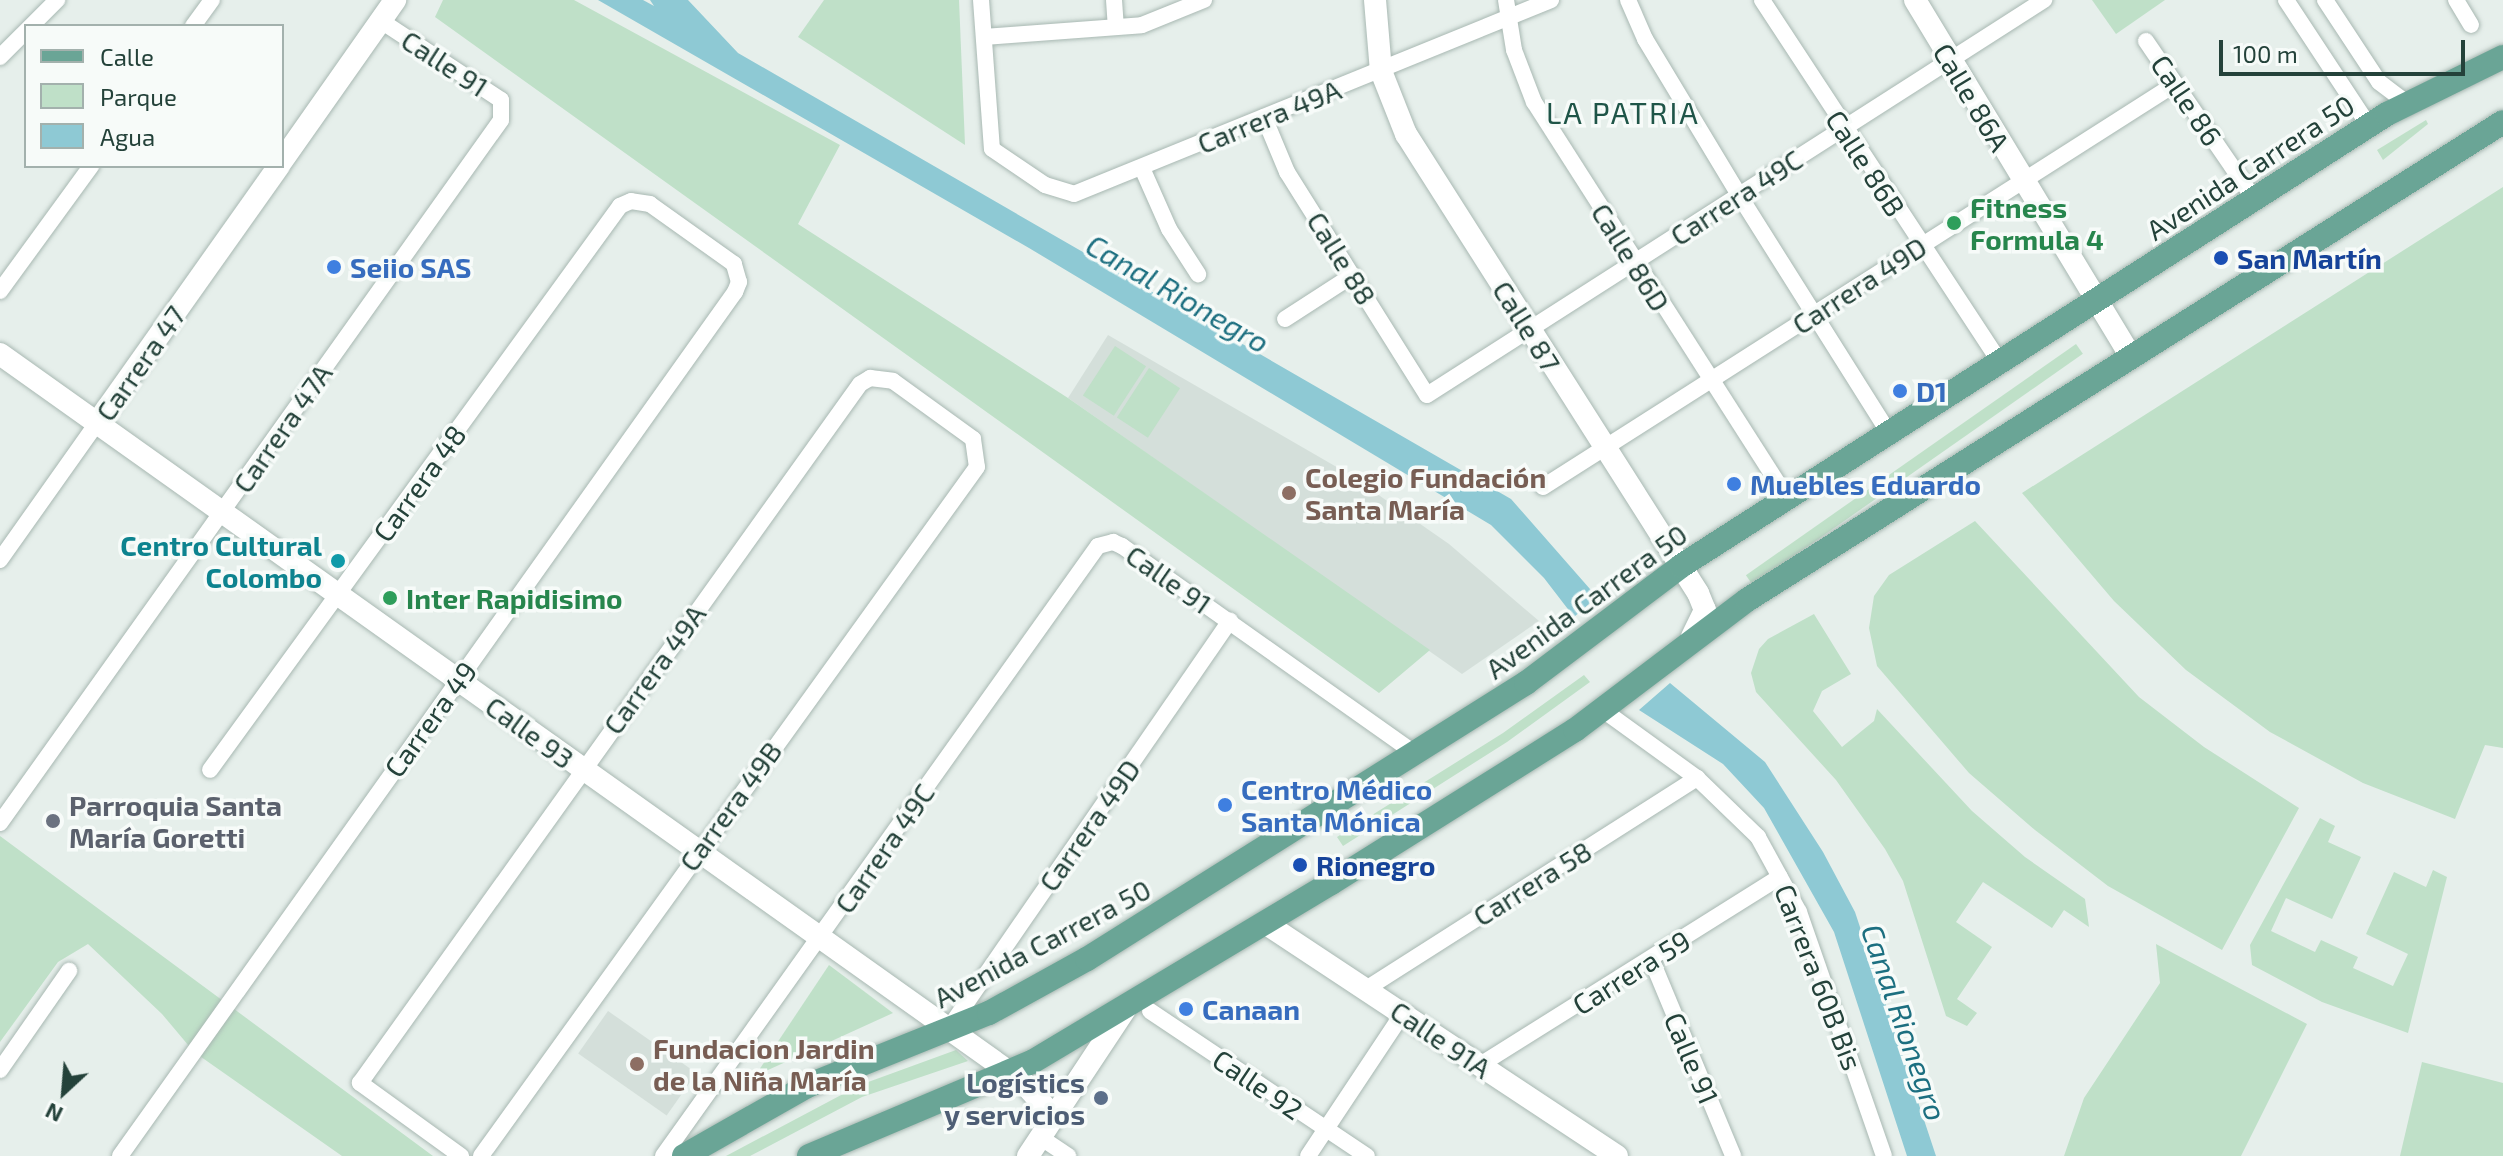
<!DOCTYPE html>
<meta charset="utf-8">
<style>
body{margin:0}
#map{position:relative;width:2503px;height:1156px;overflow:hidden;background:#e6efeb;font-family:"Exo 2",sans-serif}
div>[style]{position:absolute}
.built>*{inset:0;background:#d4dfda;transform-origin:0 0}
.green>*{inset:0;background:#bfe0c8;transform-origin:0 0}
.water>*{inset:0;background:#8ec9d4}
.roads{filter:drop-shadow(0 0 2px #a8b8b2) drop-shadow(0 0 2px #a8b8b2)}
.street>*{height:16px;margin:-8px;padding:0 8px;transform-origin:8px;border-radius:8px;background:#fff}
.secondary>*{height:22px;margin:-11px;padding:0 11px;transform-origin:11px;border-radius:11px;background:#fff}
.primary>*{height:24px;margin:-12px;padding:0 12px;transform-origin:12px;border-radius:12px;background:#6aa596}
.dots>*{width:22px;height:22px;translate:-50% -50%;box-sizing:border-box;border:4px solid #f7fbf9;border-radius:50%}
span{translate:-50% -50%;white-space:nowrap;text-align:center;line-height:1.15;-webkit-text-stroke:7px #f7fbf9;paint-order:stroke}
.street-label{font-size:28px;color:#24423a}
.leisure-label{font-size:28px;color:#27864d;font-weight:700}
.left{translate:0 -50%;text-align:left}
.transit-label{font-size:28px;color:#164399;font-weight:700}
.shop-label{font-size:28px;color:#366cbe;font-weight:700}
.education-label{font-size:28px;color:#785e54;font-weight:700}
.culture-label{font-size:28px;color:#0d838f;font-weight:700}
.right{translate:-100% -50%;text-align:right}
.worship-label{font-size:28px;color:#5b616d;font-weight:700}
.service-label{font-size:28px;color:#4e5e75;font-weight:700}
.neighbourhood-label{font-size:30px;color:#1f5548;letter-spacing:2px}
.water-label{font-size:30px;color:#1c6f80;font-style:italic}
.legend{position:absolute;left:24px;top:24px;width:260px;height:144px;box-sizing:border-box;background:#f7fbf9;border:2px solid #a3b1ad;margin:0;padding:10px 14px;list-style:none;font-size:24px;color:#24423a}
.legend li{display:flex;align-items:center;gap:16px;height:40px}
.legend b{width:40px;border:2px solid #a3b1ad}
.north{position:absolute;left:24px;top:1052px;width:80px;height:80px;-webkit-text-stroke:6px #f7fbf9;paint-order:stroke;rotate:206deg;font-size:22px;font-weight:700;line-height:32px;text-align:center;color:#24423a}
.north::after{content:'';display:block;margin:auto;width:28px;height:36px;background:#24423a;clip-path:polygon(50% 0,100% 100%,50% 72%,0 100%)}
.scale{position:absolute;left:2219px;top:40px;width:246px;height:36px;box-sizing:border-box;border:4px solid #24423a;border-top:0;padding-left:10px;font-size:24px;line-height:28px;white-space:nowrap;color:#24423a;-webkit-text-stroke:6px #f7fbf9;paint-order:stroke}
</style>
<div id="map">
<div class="built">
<div style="clip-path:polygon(1108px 335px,1347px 473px,1449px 544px,1539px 621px,1462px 674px,1068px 398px)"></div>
<div style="left:608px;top:1011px;width:108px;height:52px;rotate:35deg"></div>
</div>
<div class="green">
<div style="clip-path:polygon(443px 0,574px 0,840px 145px,798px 224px,1068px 398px,1430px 650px,1379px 693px,435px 17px)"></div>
<div style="clip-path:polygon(824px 0,959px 0,965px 145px,798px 37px)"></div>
<div style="clip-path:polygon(2092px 0,2165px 0,2116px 34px)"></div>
<div style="clip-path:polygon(2426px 120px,2428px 124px,2383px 160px,2377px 150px)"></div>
<div style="clip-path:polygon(2503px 187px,2503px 748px,2485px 745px,2455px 819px,2363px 783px,2270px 732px,2186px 670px,2114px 601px,2022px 493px)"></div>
<div style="left:2076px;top:344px;width:12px;height:403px;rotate:55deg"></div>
<div style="left:1115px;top:346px;width:37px;height:59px;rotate:33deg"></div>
<div style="left:1149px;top:368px;width:37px;height:59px;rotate:33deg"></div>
<div style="clip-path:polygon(1975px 521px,2139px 697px,2204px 747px,2299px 808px,2222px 950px,2108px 886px,2035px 830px,1969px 773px,1877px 666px,1869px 628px,1874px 596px,1889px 575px)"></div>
<div style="clip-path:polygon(1814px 614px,1851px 674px,1822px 691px,1813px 711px,1842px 747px,1874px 721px,1877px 709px,1972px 811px,2025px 857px,2085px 899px,2089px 927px,2064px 910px,2052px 928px,1983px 882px,1956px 922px,1992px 947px,1957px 999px,1977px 1013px,1967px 1026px,1946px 1016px,1903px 881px,1885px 849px,1836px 780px,1756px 692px,1751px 673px,1759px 649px,1768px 639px)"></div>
<div style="clip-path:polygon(1584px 675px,1590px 682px,1507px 742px,1343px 846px,1337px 837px,1503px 733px)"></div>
<div style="clip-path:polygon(2320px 818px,2335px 826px,2328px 842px,2361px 857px,2332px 919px,2286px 898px,2271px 931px,2315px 952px,2321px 940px,2358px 957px,2353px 968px,2393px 986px,2408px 954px,2366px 934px,2394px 872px,2426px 887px,2433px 870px,2447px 877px,2408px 1033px,2322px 1002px,2252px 965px,2250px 945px)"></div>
<div style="clip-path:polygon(0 836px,433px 1156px,342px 1156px,194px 1052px,162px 1014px,88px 944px,58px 962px,0 1042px)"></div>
<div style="clip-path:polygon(2156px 944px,2307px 1024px,2241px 1156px,2064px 1156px,2084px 1098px,2160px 983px)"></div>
<div style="clip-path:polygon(829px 965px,893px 1013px,755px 1076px)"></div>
<div style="clip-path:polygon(956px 1050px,968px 1061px,862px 1097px,750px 1156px,726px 1156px,860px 1085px)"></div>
<div style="clip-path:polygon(2422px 1062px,2503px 1083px,2503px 1156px,2400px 1156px)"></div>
</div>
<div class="water">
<div style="clip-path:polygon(598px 0,643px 0,654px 6px,650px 0,688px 0,738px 53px,1511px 499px,1597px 597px,1574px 617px,1544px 578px,1491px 525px,1029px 248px)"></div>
<div style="clip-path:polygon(1670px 683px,1765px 762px,1823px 852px,1855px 912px,1936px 1156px,1907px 1156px,1834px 932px,1764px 808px,1723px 764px,1639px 710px)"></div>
</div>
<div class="roads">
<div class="street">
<div style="left:981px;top:0;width:149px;rotate:85.8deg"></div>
<div style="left:992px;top:149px;width:64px;rotate:34.2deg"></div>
<div style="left:1045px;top:185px;width:30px;rotate:17deg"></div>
<div style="left:1074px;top:194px;width:515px;rotate:-22.13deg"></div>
<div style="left:1114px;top:0;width:27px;rotate:86deg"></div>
<div style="left:1506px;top:0;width:51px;rotate:80.9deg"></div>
<div style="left:1514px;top:50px;width:56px;rotate:69deg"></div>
<div style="left:1534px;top:102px;width:471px;rotate:57.4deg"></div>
<div style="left:1628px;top:0;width:43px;rotate:66.4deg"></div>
<div style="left:1645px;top:39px;width:182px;rotate:58.9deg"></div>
<div style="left:1739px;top:195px;width:284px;rotate:57.8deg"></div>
<div style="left:1762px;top:0;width:434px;rotate:56.7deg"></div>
<div style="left:2286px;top:0;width:151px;rotate:56.6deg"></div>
<div style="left:2325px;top:0;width:98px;rotate:56.6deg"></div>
<div style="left:2379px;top:82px;width:35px;rotate:37deg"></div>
<div style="left:2456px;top:0;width:29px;rotate:59deg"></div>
<div style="left:193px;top:26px;width:32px;rotate:-54deg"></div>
<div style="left:984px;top:37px;width:158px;rotate:-4.3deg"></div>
<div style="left:1142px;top:25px;width:67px;rotate:-22deg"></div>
<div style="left:2146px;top:41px;width:191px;rotate:55.6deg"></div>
<div style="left:0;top:57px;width:81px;rotate:-45deg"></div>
<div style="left:1264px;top:117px;width:60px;rotate:67.3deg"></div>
<div style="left:1287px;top:172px;width:263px;rotate:57.9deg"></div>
<div style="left:1427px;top:395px;width:733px;rotate:-32.63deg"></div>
<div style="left:1142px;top:168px;width:67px;rotate:66.1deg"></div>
<div style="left:1169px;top:229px;width:54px;rotate:57.2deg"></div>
<div style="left:0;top:291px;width:155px;rotate:-53.9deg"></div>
<div style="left:1285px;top:319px;width:81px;rotate:-32.9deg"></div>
<div style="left:1543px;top:487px;width:750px;rotate:-32.52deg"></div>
<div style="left:0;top:560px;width:168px;rotate:-54.7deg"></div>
<div style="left:1603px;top:710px;width:116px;rotate:35.9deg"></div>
<div style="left:1697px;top:778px;width:85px;rotate:44deg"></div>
<div style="left:1758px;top:837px;width:85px;rotate:61.3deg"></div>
<div style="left:1799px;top:912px;width:258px;rotate:70.8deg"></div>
<div style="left:0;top:823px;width:863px;rotate:-54.52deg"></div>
<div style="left:501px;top:120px;width:20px;rotate:-90deg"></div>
<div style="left:501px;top:100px;width:144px;rotate:-146.6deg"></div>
<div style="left:1652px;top:961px;width:211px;rotate:67.4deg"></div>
<div style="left:1366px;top:989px;width:393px;rotate:-32.5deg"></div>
<div style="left:1150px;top:1011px;width:261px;rotate:33.8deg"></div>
<div style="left:949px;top:1028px;width:495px;rotate:-55.4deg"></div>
<div style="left:1480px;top:1065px;width:354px;rotate:-32.1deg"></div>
<div style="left:0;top:1070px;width:121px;rotate:-55.1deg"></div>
<div style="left:1040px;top:1137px;width:34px;rotate:34deg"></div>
<div style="left:120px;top:1156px;width:1061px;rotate:-54.56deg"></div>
<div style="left:735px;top:292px;width:11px;rotate:-68deg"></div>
<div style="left:739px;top:282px;width:19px;rotate:-106deg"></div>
<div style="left:734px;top:264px;width:103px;rotate:-144.5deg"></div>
<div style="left:650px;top:204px;width:19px;rotate:-171deg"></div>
<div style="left:631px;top:201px;width:12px;rotate:156deg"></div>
<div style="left:620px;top:206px;width:697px;rotate:126.02deg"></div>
<div style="left:461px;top:1156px;width:125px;rotate:-144.1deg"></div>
<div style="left:360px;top:1083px;width:859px;rotate:-54.42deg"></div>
<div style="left:860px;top:384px;width:12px;rotate:-31deg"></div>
<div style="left:870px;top:378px;width:23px;rotate:7deg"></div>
<div style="left:893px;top:381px;width:99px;rotate:35.9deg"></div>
<div style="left:973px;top:439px;width:28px;rotate:82deg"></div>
<div style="left:977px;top:467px;width:849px;rotate:125.75deg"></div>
<div style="left:663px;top:1156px;width:749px;rotate:-54.51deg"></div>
<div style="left:1098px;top:546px;width:16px;rotate:-15deg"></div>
<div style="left:1113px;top:542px;width:10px;rotate:24deg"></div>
<div style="left:1122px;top:546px;width:360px;rotate:35.3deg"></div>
<div style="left:1308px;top:1156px;width:172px;rotate:-56.4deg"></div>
</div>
<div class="secondary">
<div style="left:1375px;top:0;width:71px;rotate:85.2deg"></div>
<div style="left:1381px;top:71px;width:68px;rotate:68.4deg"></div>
<div style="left:1406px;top:134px;width:544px;rotate:57.54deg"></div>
<div style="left:1698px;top:593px;width:18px;rotate:68deg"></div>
<div style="left:1705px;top:610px;width:30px;rotate:116deg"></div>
<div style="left:1915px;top:0;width:417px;rotate:58.8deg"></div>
<div style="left:282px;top:161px;width:197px;rotate:-54.9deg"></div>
<div style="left:0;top:354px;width:1254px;rotate:35.43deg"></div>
<div style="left:1022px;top:1081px;width:48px;rotate:48.4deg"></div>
<div style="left:97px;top:423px;width:315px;rotate:-54.7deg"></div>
<div style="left:1265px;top:923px;width:422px;rotate:33.5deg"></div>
<div style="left:1028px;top:1156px;width:178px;rotate:-56.5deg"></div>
</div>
<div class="primary">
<div style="left:684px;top:1156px;width:142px;rotate:-29.6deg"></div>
<div style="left:807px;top:1086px;width:196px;rotate:-21.9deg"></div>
<div style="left:989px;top:1013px;width:112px;rotate:-28.9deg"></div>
<div style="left:1087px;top:959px;width:519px;rotate:-32.16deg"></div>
<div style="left:1526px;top:683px;width:194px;rotate:-37deg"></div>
<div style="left:1681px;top:566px;width:838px;rotate:-32.63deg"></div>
<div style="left:2387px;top:114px;width:129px;rotate:-26.2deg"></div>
<div style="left:809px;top:1156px;width:242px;rotate:-22.9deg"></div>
<div style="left:1032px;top:1062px;width:348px;rotate:-30.9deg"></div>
<div style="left:1331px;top:883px;width:288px;rotate:-32.1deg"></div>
<div style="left:1575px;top:730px;width:216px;rotate:-37.1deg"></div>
<div style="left:1747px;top:600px;width:894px;rotate:-32.3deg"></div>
</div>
</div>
<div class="dots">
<div style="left:1954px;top:223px;background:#2e9e5b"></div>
<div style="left:2221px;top:258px;background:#1a4fb4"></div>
<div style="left:334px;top:267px;background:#3f7fe0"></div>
<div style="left:1900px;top:391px;background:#3f7fe0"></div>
<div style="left:1734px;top:484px;background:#3f7fe0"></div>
<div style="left:1289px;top:493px;background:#8d6e63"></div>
<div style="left:338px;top:561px;background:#0f9aa8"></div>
<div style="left:390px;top:598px;background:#2e9e5b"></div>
<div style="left:1225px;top:805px;background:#3f7fe0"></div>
<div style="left:53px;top:821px;background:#6b7280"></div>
<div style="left:1300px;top:865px;background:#1a4fb4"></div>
<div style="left:1186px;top:1009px;background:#3f7fe0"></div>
<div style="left:637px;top:1064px;background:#8d6e63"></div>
<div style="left:1101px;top:1098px;background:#5c6f8a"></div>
</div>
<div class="street-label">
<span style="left:445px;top:63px;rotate:33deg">Calle 91</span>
<span style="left:1972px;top:97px;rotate:59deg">Calle 86A</span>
<span style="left:2187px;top:100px;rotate:56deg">Calle 86</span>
<span style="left:1269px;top:116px;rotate:-22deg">Carrera 49A</span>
<span style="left:1866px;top:163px;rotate:57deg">Calle 86B</span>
<span style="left:2250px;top:167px;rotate:-33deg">Avenida Carrera 50</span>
<span style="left:1736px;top:197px;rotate:-33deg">Carrera 49C</span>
<span style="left:1631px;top:257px;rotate:58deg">Calle 86D</span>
<span style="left:1342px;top:258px;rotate:58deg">Calle 88</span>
<span style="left:1859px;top:285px;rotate:-33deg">Carrera 49D</span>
<span style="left:1527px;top:326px;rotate:58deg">Calle 87</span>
<span style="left:140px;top:363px;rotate:-55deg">Carrera 47</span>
<span style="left:282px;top:428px;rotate:-55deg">Carrera 47A</span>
<span style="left:419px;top:483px;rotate:-54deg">Carrera 48</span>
<span style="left:1169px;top:579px;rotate:35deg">Calle 91</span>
<span style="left:1586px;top:601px;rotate:-36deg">Avenida Carrera 50</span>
<span style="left:654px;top:669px;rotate:-54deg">Carrera 49A</span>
<span style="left:430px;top:719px;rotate:-54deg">Carrera 49</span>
<span style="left:530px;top:732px;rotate:36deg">Calle 93</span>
<span style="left:730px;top:806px;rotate:-54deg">Carrera 49B</span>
<span style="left:1089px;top:825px;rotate:-55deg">Carrera 49D</span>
<span style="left:884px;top:848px;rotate:-55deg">Carrera 49C</span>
<span style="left:1532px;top:883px;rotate:-32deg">Carrera 58</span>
<span style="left:1042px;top:943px;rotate:-28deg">Avenida Carrera 50</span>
<span style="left:1631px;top:972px;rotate:-32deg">Carrera 59</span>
<span style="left:1819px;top:977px;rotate:69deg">Carrera 60B Bis</span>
<span style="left:1441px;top:1039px;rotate:34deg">Calle 91A</span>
<span style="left:1692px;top:1058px;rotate:67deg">Calle 91</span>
<span style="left:1258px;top:1084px;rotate:34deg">Calle 92</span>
</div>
<div class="leisure-label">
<span class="left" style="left:1970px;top:223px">Fitness<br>Formula 4</span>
<span class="left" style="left:406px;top:598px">Inter Rapidisimo</span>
</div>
<div class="transit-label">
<span class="left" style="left:2237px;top:258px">San Martín</span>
<span class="left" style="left:1316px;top:865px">Rionegro</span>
</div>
<div class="shop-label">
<span class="left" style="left:350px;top:267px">Seiio SAS</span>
<span class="left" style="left:1916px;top:391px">D1</span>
<span class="left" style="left:1750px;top:484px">Muebles Eduardo</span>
<span class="left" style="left:1241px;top:805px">Centro Médico<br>Santa Mónica</span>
<span class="left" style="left:1202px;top:1009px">Canaan</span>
</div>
<div class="education-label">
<span class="left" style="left:1305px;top:493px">Colegio Fundación<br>Santa María</span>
<span class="left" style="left:653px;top:1064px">Fundacion Jardin<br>de la Niña María</span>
</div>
<div class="culture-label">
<span class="right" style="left:322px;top:561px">Centro Cultural<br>Colombo</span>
</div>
<div class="worship-label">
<span class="left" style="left:69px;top:821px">Parroquia Santa<br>María Goretti</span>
</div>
<div class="service-label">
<span class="right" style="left:1085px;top:1098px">Logístics<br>y servicios</span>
</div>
<div class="neighbourhood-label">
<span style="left:1623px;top:112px">LA PATRIA</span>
</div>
<div class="water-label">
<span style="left:1178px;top:293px;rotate:30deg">Canal Rionegro</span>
<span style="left:1905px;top:1022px;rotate:71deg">Canal Rionegro</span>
</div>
<ul class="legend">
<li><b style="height:10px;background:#6aa596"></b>Calle</li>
<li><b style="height:22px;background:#bfe0c8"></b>Parque</li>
<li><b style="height:22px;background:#8ec9d4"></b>Agua</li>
</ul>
<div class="north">N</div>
<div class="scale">100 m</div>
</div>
